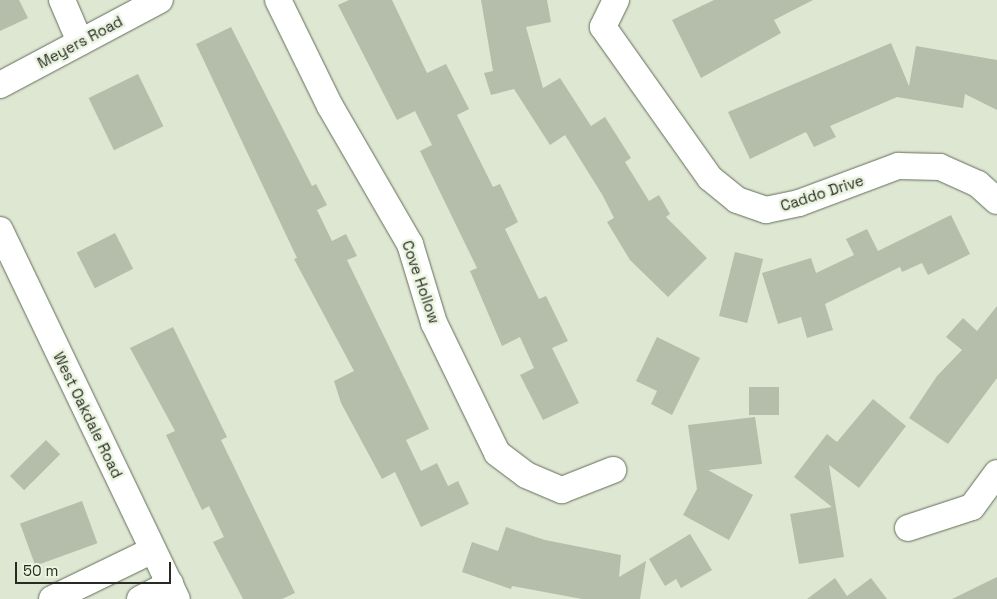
<!DOCTYPE html>
<style>
body{margin:0}
#map{position:relative;width:997px;height:599px;overflow:hidden;background:#dde7d2;font-family:"Space Grotesk",sans-serif}
div>[style]{position:absolute}
.building>*{inset:0;background:#b4beaa;transform-origin:0 0}
.roads{filter:drop-shadow(0 0 1px #646d5a) drop-shadow(0 0 1px #646d5a)}
.minor>*{height:26px;margin:-13px;padding:0 13px;transform-origin:13px;border-radius:13px;background:#fff}
span{translate:-50% -50%;white-space:nowrap;text-align:center;line-height:1.15;-webkit-text-stroke:5px #eaf4df;paint-order:stroke}
.street-label{font-size:15px;color:#282b24}
.scale{position:absolute;left:15px;top:562px;width:156px;height:22px;box-sizing:border-box;border:2px solid #282b24;border-top:0;padding-left:6px;font-size:15px;line-height:18px;white-space:nowrap;color:#282b24;-webkit-text-stroke:4px #eaf4df;paint-order:stroke}
</style>
<div id="map">
<div class="building">
<div style="clip-path:polygon(0 0,19px 0,28px 18px,0 31px)"></div>
<div style="clip-path:polygon(349px 0,392px 0,427px 73px,446px 64px,469px 109px,457px 115px,493px 187px,500px 184px,518px 222px,505px 229px,539px 299px,546px 296px,568px 341px,552px 348px,579px 403px,543px 420px,520px 375px,534px 368px,520px 337px,502px 346px,470px 271px,477px 268px,420px 151px,432px 145px,415px 111px,397px 120px,338px 5px)"></div>
<div style="clip-path:polygon(481px 0,547px 0,551px 22px,526px 27px,543px 88px,560px 78px,591px 126px,605px 117px,631px 158px,625px 162px,649px 201px,659px 195px,670px 214px,666px 217px,707px 258px,668px 297px,630px 260px,607px 222px,614px 218px,603px 196px,565px 135px,550px 145px,514px 89px,491px 95px,484px 73px,493px 71px)"></div>
<div style="clip-path:polygon(714px 0,813px 0,774px 20px,781px 33px,701px 78px,672px 20px)"></div>
<div style="clip-path:polygon(231px 27px,312px 186px,316px 184px,327px 205px,317px 210px,332px 241px,346px 234px,357px 256px,347px 260px,429px 429px,406px 440px,421px 471px,437px 463px,448px 486px,458px 481px,469px 504px,421px 527px,395px 472px,382px 479px,341px 403px,334px 381px,354px 371px,294px 259px,297px 258px,196px 44px)"></div>
<div style="clip-path:polygon(891px 43px,909px 86px,916px 46px,997px 60px,997px 110px,965px 94px,963px 108px,897px 97px,830px 126px,836px 137px,814px 147px,806px 132px,750px 159px,728px 112px)"></div>
<div style="left:138px;top:74px;width:58px;height:55px;rotate:64deg"></div>
<div style="clip-path:polygon(951px 215px,970px 254px,928px 275px,922px 263px,902px 272px,900px 267px,825px 304px,833px 330px,807px 338px,801px 317px,778px 324px,762px 273px,811px 258px,816px 273px,854px 255px,846px 239px,867px 229px,878px 251px)"></div>
<div style="left:115px;top:233px;width:40px;height:43px;rotate:63deg"></div>
<div style="left:735px;top:252px;width:29px;height:66px;rotate:14deg"></div>
<div style="clip-path:polygon(997px 306px,997px 378px,948px 444px,909px 418px,937px 376px,962px 350px,946px 337px,963px 318px,977px 331px)"></div>
<div style="clip-path:polygon(173px 327px,227px 437px,221px 440px,295px 593px,282px 599px,243px 599px,213px 542px,224px 537px,209px 506px,202px 510px,166px 435px,175px 431px,130px 348px)"></div>
<div style="clip-path:polygon(657px 337px,700px 358px,672px 415px,651px 404px,657px 391px,636px 381px)"></div>
<div style="left:749px;top:387px;width:30px;height:28px"></div>
<div style="clip-path:polygon(873px 399px,906px 426px,859px 488px,829px 465px,844px 557px,799px 564px,790px 514px,832px 507px,794px 477px,827px 434px,837px 442px)"></div>
<div style="clip-path:polygon(755px 417px,762px 464px,708px 470px,753px 495px,729px 540px,683px 515px,697px 489px,688px 425px)"></div>
<div style="left:46px;top:440px;width:20px;height:51px;rotate:45deg"></div>
<div style="left:82px;top:501px;width:45px;height:66px;rotate:70deg"></div>
<div style="clip-path:polygon(506px 527px,545px 540px,621px 555px,619px 577px,646px 561px,640px 599px,582px 599px,512px 586px,511px 589px,462px 572px,472px 542px,498px 551px)"></div>
<div style="clip-path:polygon(690px 534px,712px 570px,681px 588px,676px 579px,665px 586px,649px 559px)"></div>
<div style="clip-path:polygon(997px 577px,997px 599px,952px 599px)"></div>
<div style="clip-path:polygon(835px 578px,847px 596px,871px 578px,887px 599px,807px 599px)"></div>
</div>
<div class="roads">
<div class="minor">
<div style="left:62px;top:0;width:46px;rotate:66.8deg"></div>
<div style="left:278px;top:0;width:118px;rotate:63.9deg"></div>
<div style="left:330px;top:106px;width:160px;rotate:59.9deg"></div>
<div style="left:410px;top:244px;width:83px;rotate:73.1deg"></div>
<div style="left:434px;top:323px;width:144px;rotate:64.1deg"></div>
<div style="left:497px;top:453px;width:36px;rotate:37deg"></div>
<div style="left:526px;top:475px;width:39px;rotate:23deg"></div>
<div style="left:562px;top:490px;width:55px;rotate:-21.4deg"></div>
<div style="left:616px;top:0;width:30px;rotate:116deg"></div>
<div style="left:603px;top:27px;width:185px;rotate:54.7deg"></div>
<div style="left:710px;top:178px;width:35px;rotate:39deg"></div>
<div style="left:737px;top:200px;width:31px;rotate:19deg"></div>
<div style="left:766px;top:210px;width:34px;rotate:-12deg"></div>
<div style="left:799px;top:203px;width:106px;rotate:-20.5deg"></div>
<div style="left:898px;top:166px;width:42px;rotate:1.4deg"></div>
<div style="left:940px;top:167px;width:42px;rotate:24.1deg"></div>
<div style="left:978px;top:184px;width:25px;rotate:42deg"></div>
<div style="left:0;top:85px;width:181px;rotate:-28deg"></div>
<div style="left:0;top:230px;width:409px;rotate:64.4deg"></div>
<div style="left:908px;top:528px;width:67px;rotate:-18.2deg"></div>
<div style="left:972px;top:507px;width:42px;rotate:-53.7deg"></div>
<div style="left:52px;top:599px;width:112px;rotate:-25.9deg"></div>
<div style="left:140px;top:599px;width:34px;rotate:-27deg"></div>
</div>
</div>
<div class="street-label">
<span style="left:80px;top:42px;rotate:-28deg">Meyers Road</span>
<span style="left:822px;top:193px;rotate:-18deg">Caddo Drive</span>
<span style="left:421px;top:282px;rotate:71deg">Cove Hollow</span>
<span style="left:88px;top:415px;rotate:64deg">West Oakdale Road</span>
</div>
<div class="scale">50 m</div>
</div>
